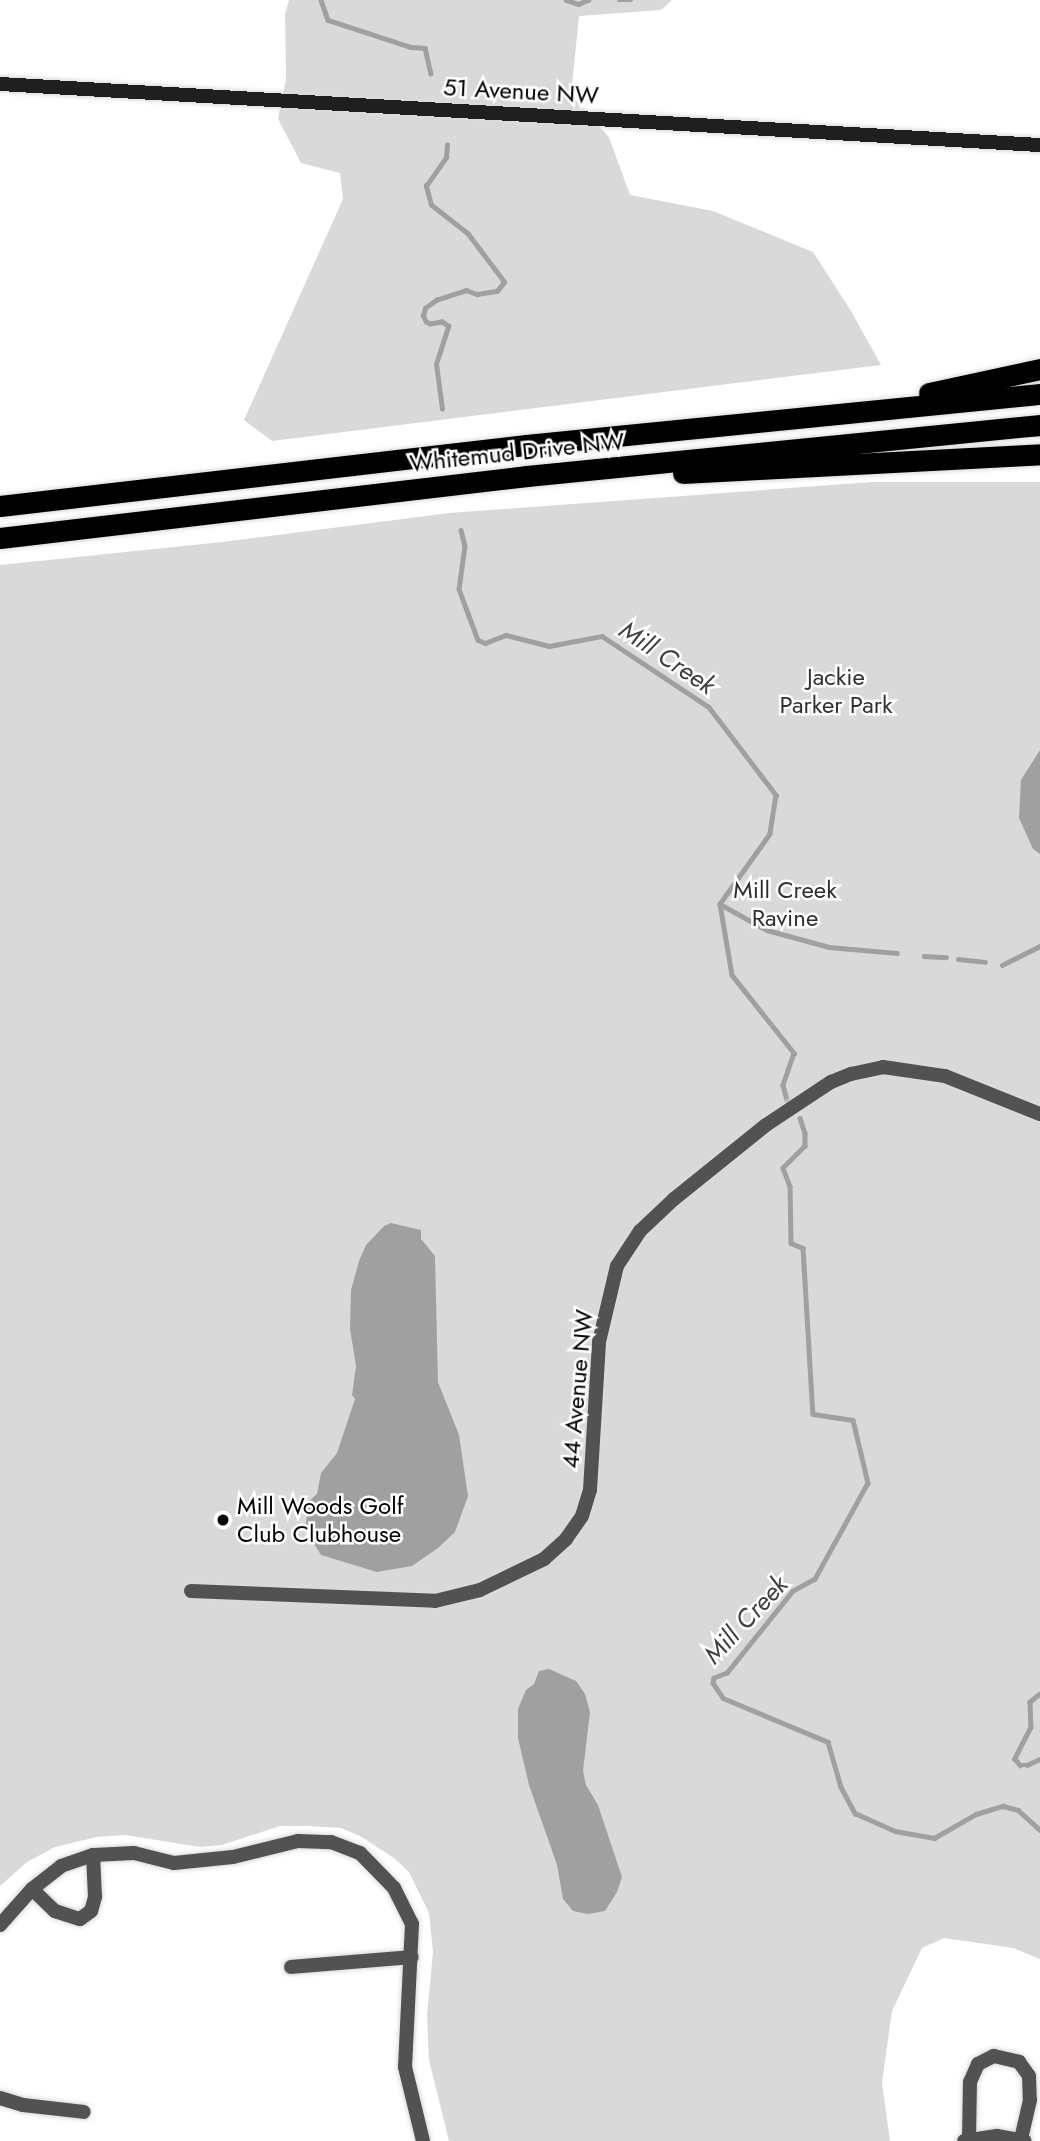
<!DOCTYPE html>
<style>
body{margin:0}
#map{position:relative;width:1040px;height:2141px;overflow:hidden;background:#fff;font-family:Jost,sans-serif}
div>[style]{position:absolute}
.green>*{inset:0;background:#d9d9d9}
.water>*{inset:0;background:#a0a0a0}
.stream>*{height:4.5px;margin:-2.25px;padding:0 2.25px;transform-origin:2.25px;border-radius:2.25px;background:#a0a0a0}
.roads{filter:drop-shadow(0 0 2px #dbdbdb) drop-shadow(0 0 2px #dbdbdb)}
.street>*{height:14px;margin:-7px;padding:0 7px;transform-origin:7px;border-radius:7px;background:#525252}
.secondary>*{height:14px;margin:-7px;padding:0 7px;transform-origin:7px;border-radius:7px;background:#1f1f1f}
.highway>*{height:21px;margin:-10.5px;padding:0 10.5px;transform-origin:10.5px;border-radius:10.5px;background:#000}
.dots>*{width:19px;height:19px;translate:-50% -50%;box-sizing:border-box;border:4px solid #fff;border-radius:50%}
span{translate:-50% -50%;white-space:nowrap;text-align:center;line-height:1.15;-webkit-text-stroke:5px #fff;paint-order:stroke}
.street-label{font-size:24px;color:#000}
.park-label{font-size:24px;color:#303030}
.poi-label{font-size:24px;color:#000}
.left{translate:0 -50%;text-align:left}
.water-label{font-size:26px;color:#414141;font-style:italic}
</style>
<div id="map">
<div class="green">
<div style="clip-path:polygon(289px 0,672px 0,661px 10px,579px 16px,571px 95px,609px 137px,630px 195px,713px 211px,813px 252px,851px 311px,881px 365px,272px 441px,244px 420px,343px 199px,340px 173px,301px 163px,278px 119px,286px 78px,285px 14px)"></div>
<div style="clip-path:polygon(872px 482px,1040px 482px,1040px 1959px,1013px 1948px,944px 1938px,922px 1948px,892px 2011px,882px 2083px,890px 2141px,449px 2141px,429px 2060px,427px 2015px,433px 1952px,429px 1913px,409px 1872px,394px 1858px,360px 1836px,341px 1828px,307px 1826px,280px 1826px,222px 1845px,200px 1847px,125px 1835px,97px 1837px,55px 1847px,27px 1862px,0 1886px,0 565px,222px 542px,449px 513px)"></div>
</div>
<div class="water">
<div style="clip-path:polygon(1040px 750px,1040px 854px,1033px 849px,1019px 818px,1021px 780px)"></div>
<div style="clip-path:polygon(391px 1223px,421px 1230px,421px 1239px,435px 1256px,438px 1382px,459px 1435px,468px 1496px,455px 1532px,438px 1548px,412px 1566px,377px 1572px,321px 1555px,305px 1530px,309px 1501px,317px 1494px,321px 1473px,337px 1453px,355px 1399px,352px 1395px,356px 1366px,350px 1329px,351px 1290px,359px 1261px,366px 1245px,384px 1226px)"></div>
<div style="clip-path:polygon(549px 1669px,576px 1681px,585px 1694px,590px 1712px,583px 1771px,586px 1785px,598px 1805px,622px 1877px,617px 1892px,605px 1911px,588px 1914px,573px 1911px,563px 1899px,557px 1865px,529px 1785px,518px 1738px,518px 1709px,526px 1690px,534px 1684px,539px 1671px)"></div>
</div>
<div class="stream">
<div style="left:321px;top:0;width:21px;rotate:71deg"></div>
<div style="left:328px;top:20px;width:87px;rotate:18deg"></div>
<div style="left:411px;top:47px;width:14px;rotate:4deg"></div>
<div style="left:425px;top:48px;width:26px;rotate:77deg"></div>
<div style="left:566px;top:0;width:13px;rotate:18deg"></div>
<div style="left:578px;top:4px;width:11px;rotate:-22deg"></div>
<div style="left:619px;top:0;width:12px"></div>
<div style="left:442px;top:409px;width:45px;rotate:-97.6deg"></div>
<div style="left:436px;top:364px;width:40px;rotate:-72deg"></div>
<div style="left:448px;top:326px;width:7px;rotate:-146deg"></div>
<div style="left:442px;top:322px;width:12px;rotate:171deg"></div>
<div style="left:430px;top:324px;width:4px;rotate:-153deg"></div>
<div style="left:426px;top:322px;width:7px;rotate:-117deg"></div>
<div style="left:423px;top:316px;width:8px;rotate:-76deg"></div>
<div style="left:425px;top:308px;width:14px;rotate:-36deg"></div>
<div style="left:436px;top:300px;width:32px;rotate:-18deg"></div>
<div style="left:466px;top:290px;width:12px;rotate:20deg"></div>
<div style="left:477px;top:294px;width:20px;rotate:-9deg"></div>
<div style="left:497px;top:291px;width:11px;rotate:-52deg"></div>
<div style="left:504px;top:282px;width:60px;rotate:-126.9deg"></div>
<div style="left:468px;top:234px;width:47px;rotate:-141.9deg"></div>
<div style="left:431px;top:205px;width:20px;rotate:-105deg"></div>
<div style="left:426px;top:186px;width:35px;rotate:-55deg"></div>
<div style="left:446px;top:157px;width:12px;rotate:-85deg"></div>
<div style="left:461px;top:530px;width:16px;rotate:76deg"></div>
<div style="left:465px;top:546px;width:43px;rotate:97.9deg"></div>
<div style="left:459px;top:589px;width:54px;rotate:69.6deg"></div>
<div style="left:478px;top:640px;width:8px;rotate:23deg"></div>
<div style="left:485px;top:643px;width:22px;rotate:-21deg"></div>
<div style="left:506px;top:635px;width:44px;rotate:14.3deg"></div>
<div style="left:549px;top:646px;width:54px;rotate:-10.7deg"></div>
<div style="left:602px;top:636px;width:128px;rotate:33.6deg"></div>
<div style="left:709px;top:707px;width:111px;rotate:52.7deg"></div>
<div style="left:776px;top:795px;width:39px;rotate:99deg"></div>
<div style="left:770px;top:834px;width:86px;rotate:125.5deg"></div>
<div style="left:720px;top:904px;width:72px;rotate:80.4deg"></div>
<div style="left:732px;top:975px;width:100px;rotate:51.5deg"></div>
<div style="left:794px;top:1053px;width:34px;rotate:109deg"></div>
<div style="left:783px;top:1085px;width:16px;rotate:75deg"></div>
<div style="left:720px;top:904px;width:54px;rotate:29deg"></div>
<div style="left:767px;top:930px;width:64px;rotate:15.3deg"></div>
<div style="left:829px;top:947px;width:68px;rotate:5deg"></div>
<div style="left:924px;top:956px;width:22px;rotate:3deg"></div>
<div style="left:958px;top:959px;width:27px;rotate:6deg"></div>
<div style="left:1002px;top:965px;width:42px;rotate:-26.6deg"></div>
<div style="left:800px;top:1118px;width:16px;rotate:72deg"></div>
<div style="left:805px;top:1133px;width:13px;rotate:90deg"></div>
<div style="left:805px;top:1146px;width:31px;rotate:135deg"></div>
<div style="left:783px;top:1168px;width:19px;rotate:69deg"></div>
<div style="left:790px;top:1186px;width:57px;rotate:89deg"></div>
<div style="left:791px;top:1243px;width:13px;rotate:23deg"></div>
<div style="left:803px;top:1248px;width:166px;rotate:86.6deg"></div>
<div style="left:813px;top:1414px;width:40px;rotate:8.5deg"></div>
<div style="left:853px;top:1420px;width:65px;rotate:76.6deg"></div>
<div style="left:868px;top:1483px;width:110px;rotate:118.9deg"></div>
<div style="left:815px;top:1579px;width:25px;rotate:151deg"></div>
<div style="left:793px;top:1591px;width:105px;rotate:128.8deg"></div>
<div style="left:727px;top:1673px;width:14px;rotate:159deg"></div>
<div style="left:714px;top:1678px;width:5px;rotate:101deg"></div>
<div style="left:713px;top:1683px;width:18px;rotate:56deg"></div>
<div style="left:723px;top:1698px;width:114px;rotate:22.7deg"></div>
<div style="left:828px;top:1742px;width:47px;rotate:73.9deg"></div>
<div style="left:841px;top:1787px;width:30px;rotate:62deg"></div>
<div style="left:855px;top:1813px;width:44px;rotate:24.2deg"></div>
<div style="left:895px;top:1831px;width:40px;rotate:10deg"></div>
<div style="left:934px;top:1838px;width:48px;rotate:-29.7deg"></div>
<div style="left:976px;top:1814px;width:28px;rotate:-17deg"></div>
<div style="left:1003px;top:1806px;width:16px;rotate:15deg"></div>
<div style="left:1018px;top:1810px;width:30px;rotate:42deg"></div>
<div style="left:1040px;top:1694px;width:13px;rotate:141deg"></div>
<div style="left:1030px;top:1702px;width:25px;rotate:88deg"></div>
<div style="left:1031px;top:1727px;width:36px;rotate:117deg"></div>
<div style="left:1015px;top:1759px;width:8px;rotate:50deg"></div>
<div style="left:1020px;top:1765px;width:7px"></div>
<div style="left:1027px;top:1765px;width:14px;rotate:-25deg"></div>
</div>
<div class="roads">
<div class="street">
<div style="left:191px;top:1591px;width:244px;rotate:2.3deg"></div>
<div style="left:435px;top:1601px;width:46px;rotate:-13.7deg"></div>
<div style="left:480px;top:1590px;width:71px;rotate:-25.8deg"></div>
<div style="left:544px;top:1559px;width:30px;rotate:-42deg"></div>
<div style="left:566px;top:1539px;width:28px;rotate:-55deg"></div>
<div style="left:582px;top:1516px;width:27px;rotate:-73deg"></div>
<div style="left:590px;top:1490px;width:148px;rotate:-86.5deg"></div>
<div style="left:599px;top:1342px;width:78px;rotate:-76.7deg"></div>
<div style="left:617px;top:1266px;width:42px;rotate:-56.7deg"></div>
<div style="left:640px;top:1231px;width:47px;rotate:-43.3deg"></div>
<div style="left:674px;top:1199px;width:118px;rotate:-38.8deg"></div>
<div style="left:766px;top:1125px;width:78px;rotate:-33.5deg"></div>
<div style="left:831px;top:1082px;width:22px;rotate:-22deg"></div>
<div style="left:851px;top:1074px;width:33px;rotate:-12deg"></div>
<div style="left:883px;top:1067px;width:63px;rotate:8.3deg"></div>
<div style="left:945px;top:1076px;width:102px;rotate:21.8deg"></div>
<div style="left:32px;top:1889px;width:32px;rotate:44deg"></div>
<div style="left:55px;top:1911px;width:26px;rotate:18deg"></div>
<div style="left:80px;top:1919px;width:14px;rotate:-36deg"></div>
<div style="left:91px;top:1911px;width:15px;rotate:-74deg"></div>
<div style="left:95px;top:1897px;width:42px;rotate:-92.7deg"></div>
<div style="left:0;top:1925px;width:48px;rotate:-48.4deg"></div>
<div style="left:32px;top:1889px;width:37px;rotate:-38deg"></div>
<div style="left:61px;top:1866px;width:34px;rotate:-19deg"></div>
<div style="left:93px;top:1855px;width:41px;rotate:-2.8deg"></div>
<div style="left:134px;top:1853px;width:41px;rotate:14deg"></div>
<div style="left:174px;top:1863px;width:59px;rotate:-5.8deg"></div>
<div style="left:233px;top:1857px;width:67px;rotate:-13.8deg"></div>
<div style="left:298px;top:1841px;width:33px;rotate:2deg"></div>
<div style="left:331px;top:1842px;width:31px;rotate:21deg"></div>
<div style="left:360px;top:1853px;width:49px;rotate:45.8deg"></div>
<div style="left:394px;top:1888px;width:40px;rotate:63.4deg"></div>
<div style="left:412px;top:1924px;width:143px;rotate:92.8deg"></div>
<div style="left:405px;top:2067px;width:76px;rotate:76.3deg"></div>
<div style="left:291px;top:1967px;width:121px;rotate:-4.7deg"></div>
<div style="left:0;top:2098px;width:24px;rotate:17deg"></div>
<div style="left:23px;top:2105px;width:61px;rotate:6.5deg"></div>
<div style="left:969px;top:2139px;width:57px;rotate:-89deg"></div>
<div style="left:970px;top:2082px;width:20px;rotate:-66deg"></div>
<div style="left:978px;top:2064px;width:18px;rotate:-27deg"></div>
<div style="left:994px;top:2056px;width:26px;rotate:13deg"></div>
<div style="left:1019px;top:2062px;width:17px;rotate:54deg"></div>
<div style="left:1029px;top:2076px;width:24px;rotate:88deg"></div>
<div style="left:1030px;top:2100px;width:40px;rotate:103deg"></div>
<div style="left:964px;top:2141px;width:33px;rotate:-9deg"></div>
<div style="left:997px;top:2136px;width:28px;rotate:10deg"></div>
</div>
<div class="secondary">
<div style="left:0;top:84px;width:1042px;rotate:3.36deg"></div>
</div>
<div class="highway">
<div style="left:929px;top:393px;width:114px;rotate:-12.2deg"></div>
<div style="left:683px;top:473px;width:358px;rotate:-3deg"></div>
<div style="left:0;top:506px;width:530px;rotate:-6.62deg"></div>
<div style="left:526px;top:445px;width:517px;rotate:-5.67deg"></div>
<div style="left:0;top:538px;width:531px;rotate:-6.71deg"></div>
<div style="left:527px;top:476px;width:516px;rotate:-5.68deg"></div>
</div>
</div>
<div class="dots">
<div style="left:223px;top:1520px;background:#000"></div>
</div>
<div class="street-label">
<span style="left:521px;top:91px;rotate:3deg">51 Avenue NW</span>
<span style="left:517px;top:452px;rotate:-6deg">Whitemud Drive NW</span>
<span style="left:577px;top:1389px;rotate:-85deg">44 Avenue NW</span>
</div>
<div class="park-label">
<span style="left:836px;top:691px">Jackie<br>Parker Park</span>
<span style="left:785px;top:904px">Mill Creek<br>Ravine</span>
</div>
<div class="poi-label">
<span class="left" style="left:237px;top:1520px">Mill Woods Golf<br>Club Clubhouse</span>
</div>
<div class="water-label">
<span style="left:667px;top:658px;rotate:34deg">Mill Creek</span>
<span style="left:746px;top:1620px;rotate:-47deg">Mill Creek</span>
</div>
</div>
